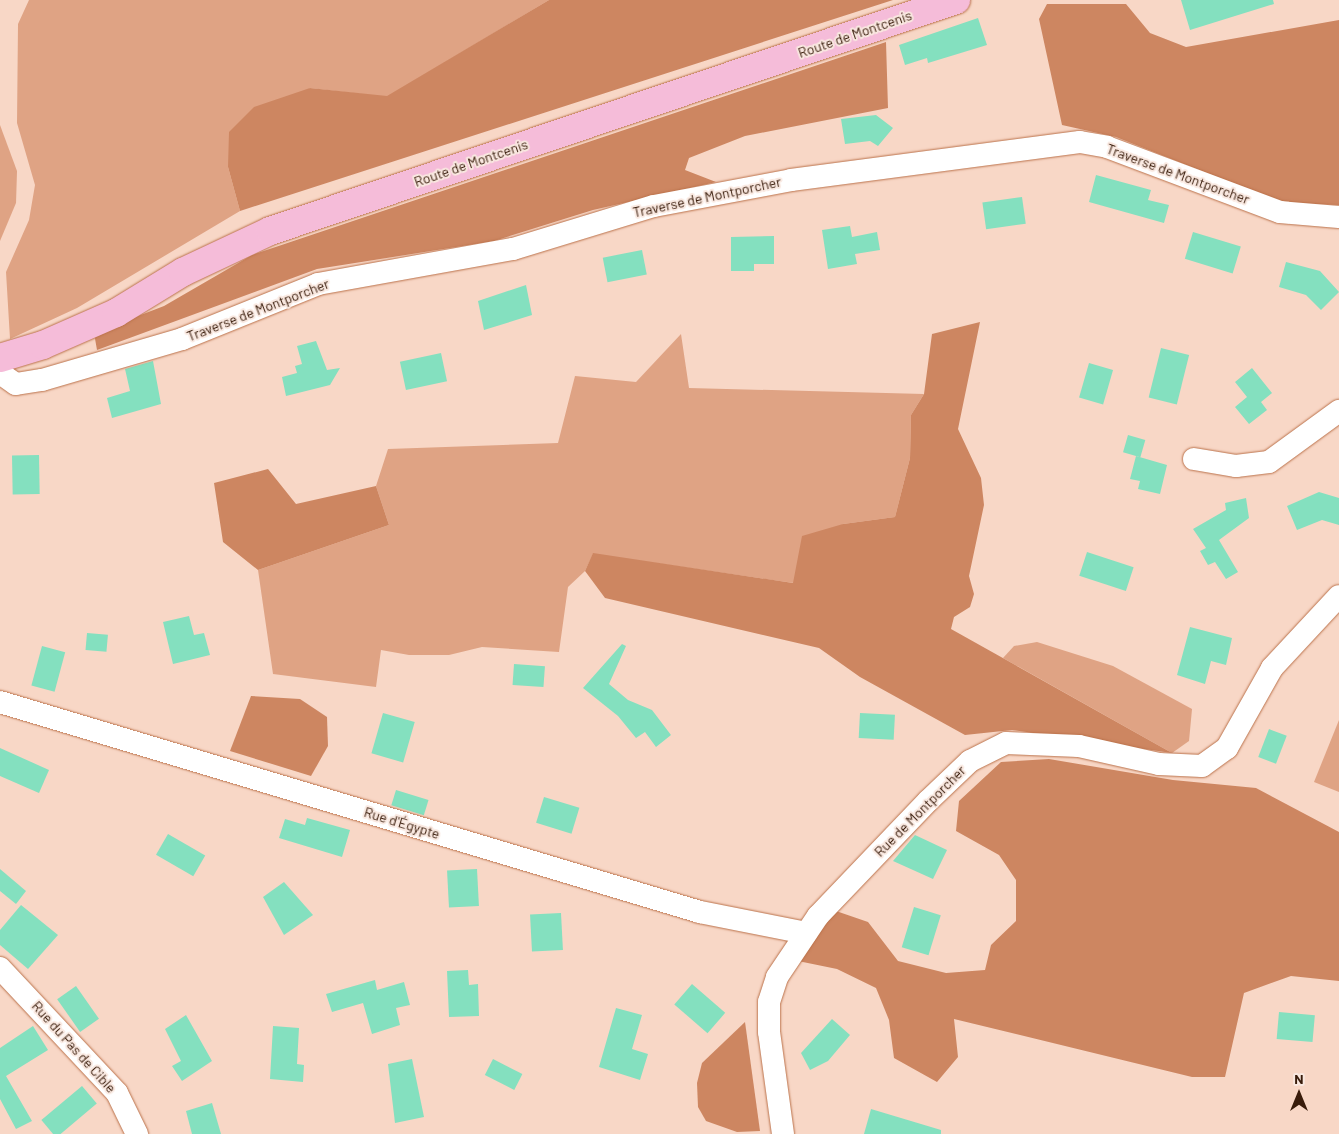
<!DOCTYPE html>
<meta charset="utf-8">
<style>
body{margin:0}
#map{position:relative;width:1339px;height:1134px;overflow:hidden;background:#f8d7c6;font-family:Barlow,sans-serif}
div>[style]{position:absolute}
.green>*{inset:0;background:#dfa384}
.forest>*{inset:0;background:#cd8661}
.building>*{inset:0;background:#84e0bf;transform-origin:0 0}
.roads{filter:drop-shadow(0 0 1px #bb724b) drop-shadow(0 0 1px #bb724b)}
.minor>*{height:22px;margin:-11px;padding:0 11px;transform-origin:11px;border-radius:11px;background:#fff}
.major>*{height:28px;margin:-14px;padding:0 14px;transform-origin:14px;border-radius:14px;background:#f5bcd9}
span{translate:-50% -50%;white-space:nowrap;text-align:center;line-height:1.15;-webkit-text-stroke:4px #f9e8e0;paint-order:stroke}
.street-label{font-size:14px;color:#391c0b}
.north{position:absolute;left:1274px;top:1069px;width:50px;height:50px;-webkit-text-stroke:4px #f9e8e0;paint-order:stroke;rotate:0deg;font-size:14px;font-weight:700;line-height:20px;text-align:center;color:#391c0b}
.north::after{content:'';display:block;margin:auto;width:18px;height:22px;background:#391c0b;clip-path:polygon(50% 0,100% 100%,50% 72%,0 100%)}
</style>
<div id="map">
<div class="green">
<div style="clip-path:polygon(29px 0,549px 0,387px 97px,310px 88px,228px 167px,240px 211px,77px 308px,10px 339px,6px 272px,29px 220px,35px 185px,17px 123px,18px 24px)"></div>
<div style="clip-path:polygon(0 125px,17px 171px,16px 203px,0 241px)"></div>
<div style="clip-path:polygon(681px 334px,689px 388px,924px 394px,911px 415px,910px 458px,895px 517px,843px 524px,794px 583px,593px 554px,585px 571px,568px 587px,559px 652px,482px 647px,449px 655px,409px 655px,381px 650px,376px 687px,273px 674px,258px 570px,389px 525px,376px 486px,388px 449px,558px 443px,575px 376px,636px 382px)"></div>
<div style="clip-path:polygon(1037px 642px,1113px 666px,1192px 709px,1189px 741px,1172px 753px,1003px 658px,1014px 646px)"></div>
<div style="clip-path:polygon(1339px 720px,1339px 792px,1314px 782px)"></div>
</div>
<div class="forest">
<div style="clip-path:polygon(549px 0,893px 0,240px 211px,228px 167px,229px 132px,254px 107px,310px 88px,387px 96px)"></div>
<div style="clip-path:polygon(1047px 4px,1126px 4px,1150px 33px,1186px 47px,1339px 20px,1339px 205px,1283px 203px,1116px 137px,1062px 125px,1039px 19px)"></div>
<div style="clip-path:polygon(886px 42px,888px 108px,745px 136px,689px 158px,685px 170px,716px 182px,593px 210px,494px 241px,317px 269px,97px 350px,94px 333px,164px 306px,252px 255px)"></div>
<div style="clip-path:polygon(980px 322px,958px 429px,981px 478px,984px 505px,969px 576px,974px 594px,970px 607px,954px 617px,951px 629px,1172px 753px,1012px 730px,965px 735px,860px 677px,819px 648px,605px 598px,585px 571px,593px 553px,793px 583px,802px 536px,843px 524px,895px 517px,910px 458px,911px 415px,924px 394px,932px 334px)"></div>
<div style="clip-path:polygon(268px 469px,296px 504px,376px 486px,389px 525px,258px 570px,223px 542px,214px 483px)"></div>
<div style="clip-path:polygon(251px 696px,300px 699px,327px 717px,328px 746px,311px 776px,230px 751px)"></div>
<div style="clip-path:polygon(1049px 759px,1173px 780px,1256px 788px,1339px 832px,1339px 981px,1291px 976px,1244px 993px,1225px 1077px,1192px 1077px,954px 1019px,958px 1057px,937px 1082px,894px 1058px,889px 1020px,876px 988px,837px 969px,798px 961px,836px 911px,868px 922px,898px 961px,946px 973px,985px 970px,991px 945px,1016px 921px,1016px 880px,999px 855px,956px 831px,959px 801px,1001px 762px)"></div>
<div style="clip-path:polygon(745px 1022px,760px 1131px,737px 1132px,706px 1121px,698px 1107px,697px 1083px,702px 1063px)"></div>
</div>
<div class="building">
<div style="clip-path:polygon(1181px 0,1273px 0,1274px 4px,1190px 30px)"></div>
<div style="clip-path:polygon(978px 18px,987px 45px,928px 63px,927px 58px,905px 65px,899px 45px)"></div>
<div style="clip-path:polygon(876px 115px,893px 128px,878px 146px,870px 141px,845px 144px,841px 119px)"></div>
<div style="clip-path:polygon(1096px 175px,1151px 190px,1148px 200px,1169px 205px,1164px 223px,1089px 202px)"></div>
<div style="left:1022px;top:197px;width:27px;height:40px;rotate:82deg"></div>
<div style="clip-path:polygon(850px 226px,852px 237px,877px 232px,880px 250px,855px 254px,857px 264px,828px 269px,822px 230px)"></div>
<div style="left:1193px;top:232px;width:50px;height:28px;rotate:17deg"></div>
<div style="clip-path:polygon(774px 236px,774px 264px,754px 264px,754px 271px,731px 271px,731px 237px)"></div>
<div style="left:642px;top:250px;width:25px;height:40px;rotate:79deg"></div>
<div style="clip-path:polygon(1286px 262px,1320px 271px,1339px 292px,1321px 310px,1306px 295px,1279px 287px)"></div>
<div style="clip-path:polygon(526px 285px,532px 315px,484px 330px,478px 301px)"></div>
<div style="clip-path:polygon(316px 341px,327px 370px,340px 368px,330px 385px,286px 396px,282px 377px,297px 373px,295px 366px,302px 364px,297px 346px)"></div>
<div style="left:1161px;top:348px;width:29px;height:51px;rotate:14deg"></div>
<div style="left:441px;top:353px;width:29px;height:42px;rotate:78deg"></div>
<div style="clip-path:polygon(153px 361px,161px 404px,112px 418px,107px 398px,130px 391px,125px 369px)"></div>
<div style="left:1089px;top:363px;width:25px;height:36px;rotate:16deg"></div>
<div style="clip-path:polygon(1252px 368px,1272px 393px,1261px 402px,1267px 410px,1249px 424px,1235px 407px,1247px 397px,1235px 382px)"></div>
<div style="left:1128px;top:435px;width:18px;height:18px;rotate:16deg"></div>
<div style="left:39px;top:455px;width:39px;height:27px;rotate:89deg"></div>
<div style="clip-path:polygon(1136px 456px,1167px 465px,1160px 494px,1138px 489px,1140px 481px,1130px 479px)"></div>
<div style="clip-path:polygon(1319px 492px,1339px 498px,1339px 525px,1322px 520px,1297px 530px,1287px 506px)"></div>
<div style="clip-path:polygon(1246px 498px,1249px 518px,1219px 540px,1238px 572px,1226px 579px,1215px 562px,1208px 565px,1200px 551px,1206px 548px,1193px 529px,1226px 510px,1225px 503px)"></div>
<div style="left:1087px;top:552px;width:49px;height:25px;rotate:18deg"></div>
<div style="clip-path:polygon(189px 616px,194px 635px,204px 633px,210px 655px,173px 664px,163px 622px)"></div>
<div style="clip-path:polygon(1190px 627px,1232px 638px,1226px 665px,1211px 661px,1205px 684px,1177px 675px)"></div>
<div style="left:87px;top:633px;width:21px;height:17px;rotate:5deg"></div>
<div style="clip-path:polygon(622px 644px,626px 646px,609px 684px,628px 700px,652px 710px,671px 735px,656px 747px,645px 732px,636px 738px,618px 716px,583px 688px)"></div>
<div style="left:42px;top:646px;width:24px;height:41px;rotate:15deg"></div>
<div style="left:514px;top:664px;width:31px;height:21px;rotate:4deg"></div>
<div style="left:383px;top:713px;width:33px;height:42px;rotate:16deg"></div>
<div style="left:860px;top:713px;width:35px;height:25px;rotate:3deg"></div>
<div style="left:1269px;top:729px;width:19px;height:30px;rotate:21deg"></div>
<div style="clip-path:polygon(0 748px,49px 770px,39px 793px,0 776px)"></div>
<div style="left:396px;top:790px;width:34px;height:16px;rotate:17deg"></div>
<div style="left:544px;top:797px;width:37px;height:27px;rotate:17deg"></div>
<div style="clip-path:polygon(307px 818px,350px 830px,342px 857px,279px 838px,285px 819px,305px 825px)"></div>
<div style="left:168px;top:834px;width:43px;height:24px;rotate:30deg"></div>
<div style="clip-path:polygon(915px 835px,947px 850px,933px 879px,893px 861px)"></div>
<div style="clip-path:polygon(0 869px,26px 891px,16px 904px,0 891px)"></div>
<div style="left:477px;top:869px;width:37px;height:30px;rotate:87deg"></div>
<div style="clip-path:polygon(284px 882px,313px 915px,284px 935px,263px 897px)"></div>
<div style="clip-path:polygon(21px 905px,58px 935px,28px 969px,0 945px,0 930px)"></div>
<div style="left:914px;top:907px;width:28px;height:42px;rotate:17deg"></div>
<div style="left:561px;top:913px;width:37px;height:31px;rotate:87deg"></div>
<div style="clip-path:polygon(468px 970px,469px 985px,478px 984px,479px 1016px,449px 1017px,447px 971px)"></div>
<div style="clip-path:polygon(375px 980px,377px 990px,404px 982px,410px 1005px,396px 1008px,400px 1025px,372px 1034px,363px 1003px,332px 1012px,326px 994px)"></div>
<div style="left:692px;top:984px;width:44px;height:27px;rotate:41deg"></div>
<div style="left:76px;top:986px;width:40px;height:23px;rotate:55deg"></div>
<div style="clip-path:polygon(616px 1008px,642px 1015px,632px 1049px,648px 1054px,640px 1080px,599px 1067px)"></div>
<div style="left:1279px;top:1012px;width:36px;height:27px;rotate:5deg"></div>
<div style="clip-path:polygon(186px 1015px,212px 1061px,182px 1081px,172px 1066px,181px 1061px,165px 1029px)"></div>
<div style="clip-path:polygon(832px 1019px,850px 1035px,828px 1061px,810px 1070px,801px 1053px)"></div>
<div style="clip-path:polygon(33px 1026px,48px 1050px,6px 1076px,32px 1121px,16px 1129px,0 1099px,0 1048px)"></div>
<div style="clip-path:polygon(273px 1026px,299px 1028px,297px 1064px,304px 1065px,303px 1082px,270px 1079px)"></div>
<div style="clip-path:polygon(412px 1059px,424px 1117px,395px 1123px,388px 1064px)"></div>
<div style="left:493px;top:1059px;width:33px;height:18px;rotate:27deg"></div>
<div style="left:82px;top:1086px;width:23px;height:53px;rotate:50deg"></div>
<div style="clip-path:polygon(212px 1103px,221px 1134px,192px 1134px,186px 1111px)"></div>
<div style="clip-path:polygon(871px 1109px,941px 1130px,941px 1134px,864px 1134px)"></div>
</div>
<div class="roads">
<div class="minor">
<div style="left:0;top:373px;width:19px;rotate:35deg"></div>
<div style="left:16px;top:384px;width:26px;rotate:-9deg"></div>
<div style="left:42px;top:380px;width:146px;rotate:-16.3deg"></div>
<div style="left:182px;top:339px;width:147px;rotate:-22deg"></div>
<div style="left:318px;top:284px;width:198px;rotate:-10.2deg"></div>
<div style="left:513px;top:249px;width:147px;rotate:-17deg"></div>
<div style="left:654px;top:206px;width:139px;rotate:-10.7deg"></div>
<div style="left:791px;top:180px;width:291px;rotate:-7.5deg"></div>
<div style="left:1080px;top:142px;width:27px;rotate:10deg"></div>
<div style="left:1107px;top:147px;width:185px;rotate:20.6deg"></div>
<div style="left:1280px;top:212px;width:59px;rotate:4.8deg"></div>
<div style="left:1194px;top:459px;width:43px;rotate:9.5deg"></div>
<div style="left:1236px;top:466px;width:33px;rotate:-7deg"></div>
<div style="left:1269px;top:462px;width:87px;rotate:-36.1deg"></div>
<div style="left:0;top:702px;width:731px;rotate:16.7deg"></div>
<div style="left:700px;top:912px;width:108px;rotate:11.2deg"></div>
<div style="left:0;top:968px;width:171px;rotate:46.9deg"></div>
<div style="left:117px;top:1093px;width:46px;rotate:64deg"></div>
<div style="left:783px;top:1134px;width:103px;rotate:-97.8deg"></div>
<div style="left:769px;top:1032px;width:30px;rotate:-90deg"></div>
<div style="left:769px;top:1002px;width:26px;rotate:-72deg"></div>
<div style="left:777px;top:977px;width:73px;rotate:-56.1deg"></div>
<div style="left:818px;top:916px;width:159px;rotate:-46.3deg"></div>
<div style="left:928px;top:801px;width:58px;rotate:-43.6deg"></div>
<div style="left:970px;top:761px;width:40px;rotate:-26.6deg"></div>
<div style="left:1006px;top:743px;width:73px;rotate:2.4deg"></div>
<div style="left:1079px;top:746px;width:82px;rotate:12.7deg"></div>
<div style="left:1159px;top:764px;width:43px;rotate:2.7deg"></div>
<div style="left:1202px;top:766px;width:31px;rotate:-36deg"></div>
<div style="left:1227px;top:748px;width:92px;rotate:-60.6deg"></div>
<div style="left:1272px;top:668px;width:98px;rotate:-47.1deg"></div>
</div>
<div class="major">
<div style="left:0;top:358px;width:45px;rotate:-16.8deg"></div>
<div style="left:43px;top:345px;width:80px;rotate:-23.7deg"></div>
<div style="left:116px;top:313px;width:79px;rotate:-31.5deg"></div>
<div style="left:183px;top:272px;width:96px;rotate:-25.2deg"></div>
<div style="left:270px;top:231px;width:724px;rotate:-18.61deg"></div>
</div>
</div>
<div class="street-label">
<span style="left:855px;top:34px;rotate:-19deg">Route de Montcenis</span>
<span style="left:471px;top:163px;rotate:-19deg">Route de Montcenis</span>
<span style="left:1178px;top:174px;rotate:20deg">Traverse de Montporcher</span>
<span style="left:707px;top:197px;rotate:-12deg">Traverse de Montporcher</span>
<span style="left:258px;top:310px;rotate:-21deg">Traverse de Montporcher</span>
<span style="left:920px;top:811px;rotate:-45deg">Rue de Montporcher</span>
<span style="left:402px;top:823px;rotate:17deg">Rue d'Égypte</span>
<span style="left:74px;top:1047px;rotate:48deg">Rue du Pas de Cible</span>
</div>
<div class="north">N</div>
</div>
